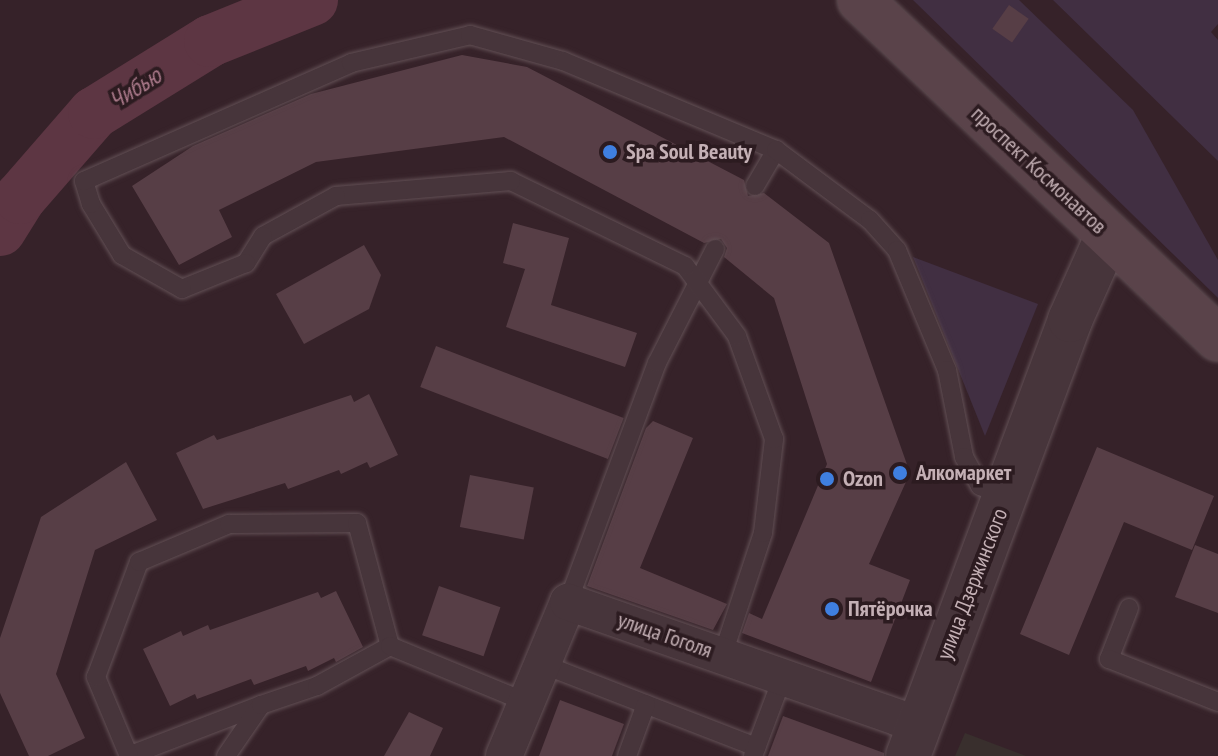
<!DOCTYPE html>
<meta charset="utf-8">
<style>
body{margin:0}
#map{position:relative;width:1218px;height:756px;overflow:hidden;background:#362229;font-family:"PT Sans Narrow",sans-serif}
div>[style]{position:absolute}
.medical>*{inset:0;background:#392f2d}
.green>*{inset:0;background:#412f42}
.river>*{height:52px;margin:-26px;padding:0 26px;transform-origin:26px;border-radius:26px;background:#5d3643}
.building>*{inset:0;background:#573e46;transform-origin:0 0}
.roads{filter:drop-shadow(0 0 2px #625055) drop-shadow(0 0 2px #625055)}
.service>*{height:18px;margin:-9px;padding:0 9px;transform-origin:9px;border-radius:9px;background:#47353b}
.minor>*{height:36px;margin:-18px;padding:0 18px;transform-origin:18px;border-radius:18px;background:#47353b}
.tertiary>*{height:44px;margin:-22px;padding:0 22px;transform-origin:22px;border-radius:22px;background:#47353b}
.secondary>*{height:44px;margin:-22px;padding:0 22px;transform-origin:22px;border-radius:22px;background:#5a434a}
.dots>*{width:22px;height:22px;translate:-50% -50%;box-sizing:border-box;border:4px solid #2c1b20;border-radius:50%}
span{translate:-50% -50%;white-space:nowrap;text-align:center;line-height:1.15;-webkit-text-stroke:7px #2c1b20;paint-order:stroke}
.poi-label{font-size:22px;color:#c4b0b5;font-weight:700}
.left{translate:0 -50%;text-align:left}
.street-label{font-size:22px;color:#c4b0b5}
.water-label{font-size:24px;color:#aa798a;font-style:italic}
</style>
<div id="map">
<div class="medical">
<div style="clip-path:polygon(965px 733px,1026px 756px,955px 756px)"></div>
</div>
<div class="green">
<div style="clip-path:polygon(913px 0,1019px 0,1133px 110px,1218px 260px,1218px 298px)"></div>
<div style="clip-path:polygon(1053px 0,1218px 0,1218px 24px,1211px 32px,1218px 40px,1218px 161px)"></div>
<div style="clip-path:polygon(913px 257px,1038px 304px,985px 436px)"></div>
</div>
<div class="river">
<div style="left:0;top:230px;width:38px;rotate:-58deg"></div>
<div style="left:20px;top:198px;width:113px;rotate:-49deg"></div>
<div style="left:94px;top:113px;width:137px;rotate:-31.8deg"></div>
<div style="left:210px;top:41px;width:110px;rotate:-21.9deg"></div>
</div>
<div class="building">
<div style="left:1009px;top:5px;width:24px;height:29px;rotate:35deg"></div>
<div style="clip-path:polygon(462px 55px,527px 67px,744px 180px,748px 196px,764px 193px,829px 243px,910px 473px,869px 564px,910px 580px,871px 682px,742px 633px,749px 613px,762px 619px,827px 464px,774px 298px,724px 257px,727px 248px,721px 239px,704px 243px,504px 137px,316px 162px,219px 210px,232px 237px,179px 265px,132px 186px,193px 146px,311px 94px)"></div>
<div style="clip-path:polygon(513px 223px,569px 238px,551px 305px,637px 333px,625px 367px,506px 327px,525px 269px,503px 263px)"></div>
<div style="clip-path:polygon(364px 245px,381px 275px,369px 309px,304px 344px,276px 294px)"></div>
<div style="left:436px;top:346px;width:201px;height:44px;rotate:21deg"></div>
<div style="clip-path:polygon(369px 394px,398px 455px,370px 468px,367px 462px,341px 474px,339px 470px,288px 489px,285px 483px,203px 509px,176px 453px,214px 435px,217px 440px,351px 395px,354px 402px)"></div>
<div style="clip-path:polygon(653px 421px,693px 438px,640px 568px,727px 604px,713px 630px,587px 586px,646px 428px)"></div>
<div style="clip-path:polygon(1097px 447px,1214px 496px,1192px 550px,1124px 522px,1069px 655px,1020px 634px)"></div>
<div style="clip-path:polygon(126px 462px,157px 520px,95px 550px,56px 674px,85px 738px,48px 756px,29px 756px,0 693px,0 638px,41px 517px)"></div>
<div style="left:470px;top:475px;width:65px;height:53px;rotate:11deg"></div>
<div style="clip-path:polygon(1195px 545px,1218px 554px,1218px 613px,1175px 597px)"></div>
<div style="left:439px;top:586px;width:65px;height:52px;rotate:19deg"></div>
<div style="clip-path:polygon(336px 591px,363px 647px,336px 662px,334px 658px,308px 671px,306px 666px,254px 685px,251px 679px,197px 699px,195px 694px,170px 706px,143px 649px,181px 631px,183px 636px,208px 625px,210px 630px,318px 592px,321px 598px)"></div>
<div style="clip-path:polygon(560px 700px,624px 724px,612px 756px,539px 756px)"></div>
<div style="clip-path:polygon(409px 712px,443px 728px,430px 756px,384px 756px)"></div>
<div style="clip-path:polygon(783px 716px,884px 753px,884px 756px,768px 756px)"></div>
</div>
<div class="roads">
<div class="service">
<div style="left:755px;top:186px;width:42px;rotate:-59.7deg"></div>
<div style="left:568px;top:602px;width:255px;rotate:-69.6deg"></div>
<div style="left:657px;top:363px;width:128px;rotate:-63deg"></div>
<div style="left:1129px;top:608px;width:55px;rotate:111.4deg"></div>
<div style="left:1109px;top:659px;width:117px;rotate:21.5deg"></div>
<div style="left:723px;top:654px;width:127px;rotate:-71.7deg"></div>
<div style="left:763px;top:533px;width:95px;rotate:-83.3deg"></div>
<div style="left:774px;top:439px;width:109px;rotate:-109.8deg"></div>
<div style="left:737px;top:336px;width:87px;rotate:-126.6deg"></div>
<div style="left:685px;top:266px;width:194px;rotate:-154deg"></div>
<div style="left:511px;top:181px;width:176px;rotate:175.1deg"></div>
<div style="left:336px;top:196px;width:83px;rotate:151.3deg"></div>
<div style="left:263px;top:236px;width:32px;rotate:122deg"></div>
<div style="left:246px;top:263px;width:69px;rotate:157.9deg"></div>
<div style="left:182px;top:289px;width:69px;rotate:-150.5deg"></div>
<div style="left:122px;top:255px;width:60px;rotate:-121.3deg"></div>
<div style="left:91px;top:204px;width:24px;rotate:-107deg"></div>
<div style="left:84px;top:181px;width:292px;rotate:-23.8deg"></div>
<div style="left:351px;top:63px;width:122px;rotate:-13.2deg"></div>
<div style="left:470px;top:35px;width:97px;rotate:15.6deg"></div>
<div style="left:563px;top:61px;width:231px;rotate:22.7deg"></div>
<div style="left:776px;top:150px;width:117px;rotate:36.7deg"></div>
<div style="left:870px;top:220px;width:40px;rotate:48deg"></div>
<div style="left:897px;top:250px;width:130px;rotate:67.4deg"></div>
<div style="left:947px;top:370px;width:89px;rotate:78.9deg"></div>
<div style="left:964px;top:457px;width:33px;rotate:61deg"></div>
<div style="left:980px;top:486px;width:27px;rotate:22deg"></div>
<div style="left:542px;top:664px;width:230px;rotate:21.2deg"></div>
<div style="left:131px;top:755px;width:139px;rotate:-21deg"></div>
<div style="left:129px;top:756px;width:86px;rotate:-112.7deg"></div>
<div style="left:96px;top:677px;width:123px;rotate:-69.5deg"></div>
<div style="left:139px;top:562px;width:98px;rotate:-22.9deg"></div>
<div style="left:229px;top:524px;width:128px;rotate:-0.4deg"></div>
<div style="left:357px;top:523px;width:127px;rotate:75deg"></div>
<div style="left:226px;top:756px;width:62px;rotate:-55.5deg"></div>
<div style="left:261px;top:705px;width:59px;rotate:-18.7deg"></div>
<div style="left:317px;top:686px;width:83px;rotate:-28.7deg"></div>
<div style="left:390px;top:646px;width:147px;rotate:22.4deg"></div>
<div style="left:627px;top:756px;width:55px;rotate:-69.9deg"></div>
<div style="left:753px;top:756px;width:85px;rotate:-69.4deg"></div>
</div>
<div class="minor">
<div style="left:504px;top:756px;width:167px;rotate:-67.4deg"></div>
<div style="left:568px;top:602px;width:372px;rotate:19.3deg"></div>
</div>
<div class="tertiary">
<div style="left:908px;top:756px;width:465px;rotate:-69.6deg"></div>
<div style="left:1070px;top:320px;width:93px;rotate:-65.9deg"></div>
</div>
<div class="secondary">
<div style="left:860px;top:0;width:493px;rotate:43.4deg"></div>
</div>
</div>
<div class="dots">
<div style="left:610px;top:152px;background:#3f7fe0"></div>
<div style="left:900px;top:473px;background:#3f7fe0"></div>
<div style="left:827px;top:479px;background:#3f7fe0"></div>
<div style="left:832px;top:609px;background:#3f7fe0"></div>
</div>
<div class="poi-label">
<span class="left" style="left:626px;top:152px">Spa Soul Beauty</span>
<span class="left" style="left:916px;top:473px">Алкомаркет</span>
<span class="left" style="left:843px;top:479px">Ozon</span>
<span class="left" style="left:848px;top:609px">Пятёрочка</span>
</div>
<div class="street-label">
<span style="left:1039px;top:170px;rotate:43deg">проспект Космонавтов</span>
<span style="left:972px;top:584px;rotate:-69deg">улица Дзержинского</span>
<span style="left:665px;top:635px;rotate:19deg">улица Гоголя</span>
</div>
<div class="water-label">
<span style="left:135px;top:88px;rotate:-32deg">Чибью</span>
</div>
</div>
